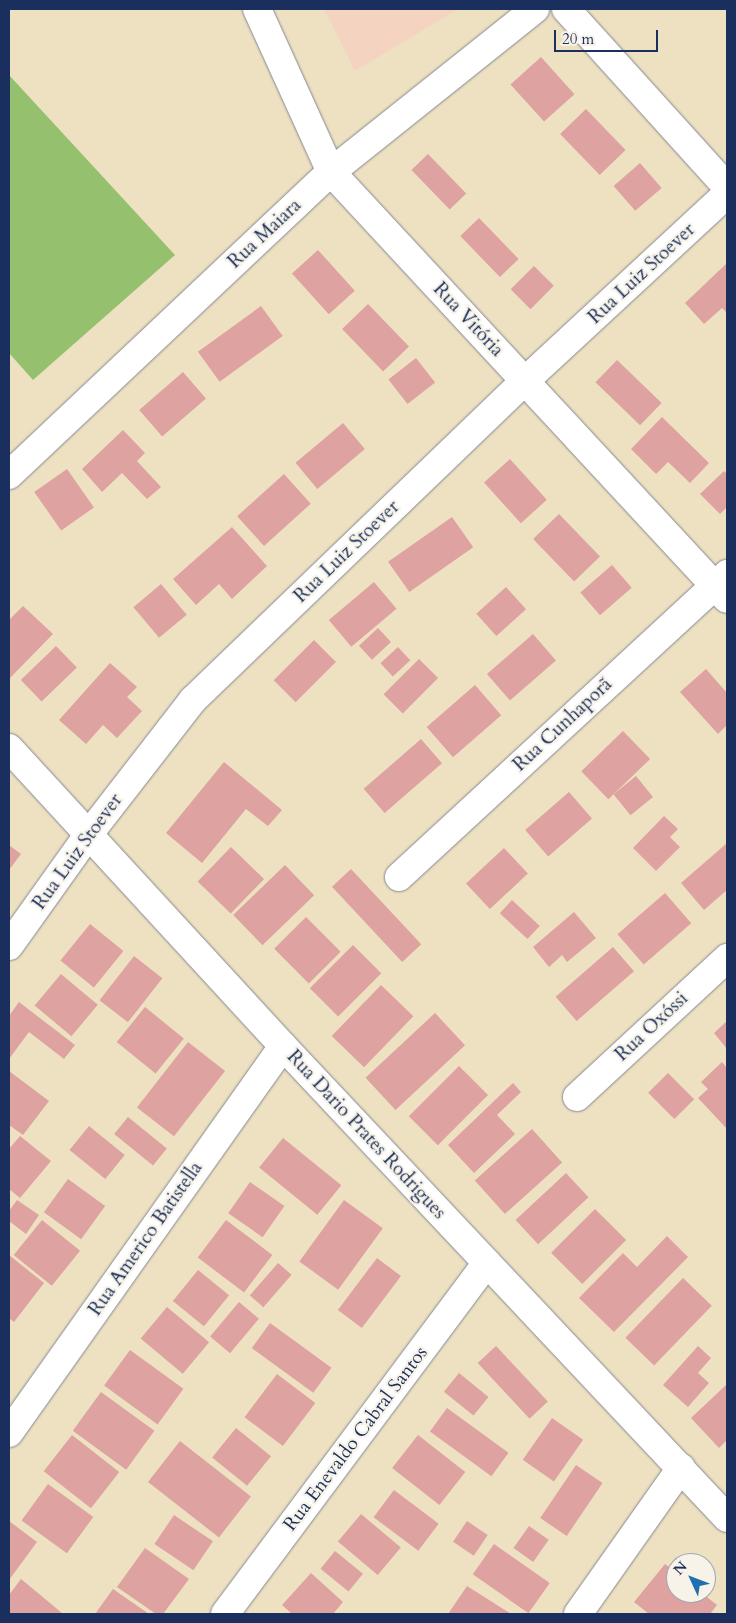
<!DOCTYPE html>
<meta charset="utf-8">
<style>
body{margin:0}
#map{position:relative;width:736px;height:1623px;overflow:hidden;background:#eee1c2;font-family:Cardo,serif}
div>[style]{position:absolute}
.built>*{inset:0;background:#f4d3c0}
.green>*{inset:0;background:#95c16f}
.building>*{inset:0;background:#dea2a1;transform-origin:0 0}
.roads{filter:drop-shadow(0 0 1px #848890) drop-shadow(0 0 1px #848890)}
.minor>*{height:28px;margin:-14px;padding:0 14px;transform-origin:14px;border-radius:14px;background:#fff}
span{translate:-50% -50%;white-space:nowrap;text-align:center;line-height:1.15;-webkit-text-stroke:4.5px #f7f3e8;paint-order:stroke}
.street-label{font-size:19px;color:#1b2f5e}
.frame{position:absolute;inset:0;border:10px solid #1b2f5e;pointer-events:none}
.north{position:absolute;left:666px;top:1553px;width:50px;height:50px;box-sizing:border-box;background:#f7f3e8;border:1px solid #9fa5b1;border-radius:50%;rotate:313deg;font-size:14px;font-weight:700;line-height:20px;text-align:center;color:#1b2f5e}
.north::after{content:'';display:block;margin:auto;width:18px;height:22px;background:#1f6fb2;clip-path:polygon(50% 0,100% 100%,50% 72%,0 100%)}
.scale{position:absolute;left:554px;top:30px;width:104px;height:22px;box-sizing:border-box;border:2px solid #1b2f5e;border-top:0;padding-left:6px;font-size:15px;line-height:18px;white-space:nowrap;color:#1b2f5e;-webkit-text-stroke:4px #f7f3e8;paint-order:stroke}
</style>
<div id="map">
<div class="built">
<div style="clip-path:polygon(324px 9px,458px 9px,355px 71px)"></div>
</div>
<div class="green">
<div style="clip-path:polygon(9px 75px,175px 255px,33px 380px,9px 353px)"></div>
</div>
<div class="building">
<div style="left:541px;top:57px;width:50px;height:41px;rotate:48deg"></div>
<div style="left:586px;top:109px;width:57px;height:36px;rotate:46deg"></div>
<div style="left:428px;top:154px;width:55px;height:23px;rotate:46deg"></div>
<div style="left:640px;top:163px;width:33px;height:35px;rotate:49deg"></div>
<div style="left:479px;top:218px;width:57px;height:26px;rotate:46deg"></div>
<div style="left:318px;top:250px;width:55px;height:35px;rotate:48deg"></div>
<div style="clip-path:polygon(727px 263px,727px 313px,722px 308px,704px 324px,685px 303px)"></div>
<div style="left:534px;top:266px;width:28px;height:33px;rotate:45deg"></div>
<div style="left:368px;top:304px;width:59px;height:36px;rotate:46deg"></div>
<div style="left:261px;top:306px;width:37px;height:78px;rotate:54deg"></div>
<div style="left:416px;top:358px;width:31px;height:35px;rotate:52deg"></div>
<div style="left:617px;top:360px;width:62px;height:31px;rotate:44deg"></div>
<div style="left:183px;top:372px;width:35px;height:58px;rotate:49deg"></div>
<div style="clip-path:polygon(662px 417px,709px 463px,690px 483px,668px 462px,656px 474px,631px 449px)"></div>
<div style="left:343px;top:423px;width:34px;height:62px;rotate:50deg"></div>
<div style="clip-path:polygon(123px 430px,145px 453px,137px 461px,161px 487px,147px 499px,122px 473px,102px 492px,82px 469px)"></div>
<div style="left:510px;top:459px;width:55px;height:35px;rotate:48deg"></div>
<div style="left:67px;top:469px;width:47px;height:40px;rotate:55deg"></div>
<div style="clip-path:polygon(724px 471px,727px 474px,727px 507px,720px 514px,700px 494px)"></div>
<div style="left:284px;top:474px;width:40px;height:63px;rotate:48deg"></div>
<div style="left:559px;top:514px;width:59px;height:36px;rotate:46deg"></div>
<div style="left:452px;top:517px;width:37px;height:78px;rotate:55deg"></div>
<div style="clip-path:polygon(232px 527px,267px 566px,232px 599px,219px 584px,196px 605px,173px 579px)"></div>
<div style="left:612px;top:565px;width:30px;height:42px;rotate:49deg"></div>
<div style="left:374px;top:582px;width:35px;height:59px;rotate:50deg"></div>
<div style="left:161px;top:584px;width:40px;height:36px;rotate:50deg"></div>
<div style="left:506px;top:587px;width:30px;height:40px;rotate:48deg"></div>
<div style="clip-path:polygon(23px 606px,53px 634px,10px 678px,9px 620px)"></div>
<div style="left:378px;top:628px;width:19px;height:26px;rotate:47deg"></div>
<div style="left:533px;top:634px;width:35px;height:61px;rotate:49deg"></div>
<div style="left:314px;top:640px;width:31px;height:57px;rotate:45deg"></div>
<div style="left:56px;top:646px;width:30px;height:49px;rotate:46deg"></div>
<div style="left:398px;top:647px;width:18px;height:24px;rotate:47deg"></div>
<div style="left:419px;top:659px;width:27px;height:50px;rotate:45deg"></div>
<div style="clip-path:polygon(110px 663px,137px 687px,127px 697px,142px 711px,117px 738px,103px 725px,86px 744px,59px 720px)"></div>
<div style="clip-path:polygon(706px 669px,727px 693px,727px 725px,718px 734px,680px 692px)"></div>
<div style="left:475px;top:685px;width:40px;height:64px;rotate:49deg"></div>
<div style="left:623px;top:731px;width:39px;height:58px;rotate:46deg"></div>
<div style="left:421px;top:739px;width:32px;height:76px;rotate:49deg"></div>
<div style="clip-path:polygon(224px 762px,282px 810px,268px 826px,246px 809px,202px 863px,166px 833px)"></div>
<div style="left:636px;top:776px;width:27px;height:29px;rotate:51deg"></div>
<div style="left:569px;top:792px;width:35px;height:58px;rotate:49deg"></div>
<div style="clip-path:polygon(664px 816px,678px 829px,670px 837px,680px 847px,656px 871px,633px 848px)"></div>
<div style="clip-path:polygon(727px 843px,727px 890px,704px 910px,681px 883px)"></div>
<div style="clip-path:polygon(9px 845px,21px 854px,9px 870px)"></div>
<div style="left:231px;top:847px;width:46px;height:48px;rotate:44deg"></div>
<div style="left:504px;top:848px;width:35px;height:52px;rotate:47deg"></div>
<div style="left:285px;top:865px;width:42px;height:72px;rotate:46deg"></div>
<div style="left:351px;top:869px;width:103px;height:26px;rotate:47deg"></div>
<div style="left:665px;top:893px;width:40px;height:63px;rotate:49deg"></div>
<div style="left:512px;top:900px;width:38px;height:18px;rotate:43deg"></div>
<div style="clip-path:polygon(574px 912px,596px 938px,567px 962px,562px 955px,549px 967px,533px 947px)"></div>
<div style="left:306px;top:917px;width:49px;height:45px;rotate:45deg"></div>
<div style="left:90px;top:924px;width:43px;height:47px;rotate:39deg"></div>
<div style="left:353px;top:945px;width:40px;height:61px;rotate:45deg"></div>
<div style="left:613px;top:947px;width:32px;height:76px;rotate:49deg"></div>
<div style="left:134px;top:956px;width:36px;height:56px;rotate:38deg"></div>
<div style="left:61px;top:974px;width:48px;height:41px;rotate:40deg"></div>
<div style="left:381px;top:985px;width:45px;height:71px;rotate:44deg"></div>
<div style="clip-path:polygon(19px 1002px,75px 1045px,64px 1059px,29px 1032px,9px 1059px,9px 1016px)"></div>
<div style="left:145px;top:1007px;width:50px;height:45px;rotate:39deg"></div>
<div style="left:435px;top:1013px;width:44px;height:95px;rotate:47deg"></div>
<div style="clip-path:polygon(727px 1021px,727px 1049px,714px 1033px)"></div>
<div style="left:188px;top:1042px;width:47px;height:83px;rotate:38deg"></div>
<div style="clip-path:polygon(722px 1062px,727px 1068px,727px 1129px,698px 1098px,708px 1089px,701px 1082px)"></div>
<div style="left:459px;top:1066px;width:41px;height:71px;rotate:45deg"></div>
<div style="clip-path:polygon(9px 1071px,49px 1101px,23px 1135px,9px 1125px)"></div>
<div style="left:668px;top:1073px;width:37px;height:28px;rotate:45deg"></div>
<div style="clip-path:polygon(513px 1083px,521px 1092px,497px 1115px,515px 1134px,474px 1173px,448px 1145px)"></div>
<div style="left:128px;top:1117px;width:50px;height:22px;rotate:39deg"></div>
<div style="left:89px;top:1126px;width:46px;height:31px;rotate:39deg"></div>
<div style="left:532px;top:1129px;width:45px;height:77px;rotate:48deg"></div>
<div style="clip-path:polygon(20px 1136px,51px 1161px,20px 1198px,9px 1189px,9px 1149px)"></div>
<div style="left:283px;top:1138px;width:75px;height:38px;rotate:39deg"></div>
<div style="left:566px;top:1173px;width:33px;height:69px;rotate:47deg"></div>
<div style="left:68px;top:1179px;width:46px;height:41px;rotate:36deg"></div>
<div style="left:250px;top:1182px;width:42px;height:38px;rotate:35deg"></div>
<div style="clip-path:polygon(17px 1200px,39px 1215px,26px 1234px,9px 1221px,9px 1211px)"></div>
<div style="left:344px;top:1200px;width:48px;height:76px;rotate:36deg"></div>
<div style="left:595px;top:1209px;width:44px;height:62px;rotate:45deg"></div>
<div style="left:42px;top:1220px;width:49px;height:45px;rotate:39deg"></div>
<div style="left:226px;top:1220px;width:58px;height:47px;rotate:37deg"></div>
<div style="clip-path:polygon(667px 1236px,688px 1257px,614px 1332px,579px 1298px,623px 1253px,637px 1267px)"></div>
<div style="clip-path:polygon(9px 1255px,44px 1283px,14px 1322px,9px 1318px)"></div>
<div style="left:377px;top:1258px;width:30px;height:65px;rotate:37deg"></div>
<div style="left:278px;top:1263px;width:18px;height:43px;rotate:41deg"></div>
<div style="left:198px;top:1270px;width:40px;height:40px;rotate:39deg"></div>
<div style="left:683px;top:1278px;width:40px;height:83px;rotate:44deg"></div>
<div style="left:239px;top:1302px;width:26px;height:45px;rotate:40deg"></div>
<div style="left:167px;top:1307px;width:55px;height:41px;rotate:40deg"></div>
<div style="left:270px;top:1323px;width:76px;height:31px;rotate:36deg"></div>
<div style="left:496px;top:1346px;width:76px;height:25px;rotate:47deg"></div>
<div style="clip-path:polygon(698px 1346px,711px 1358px,698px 1373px,709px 1383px,688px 1407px,663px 1385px)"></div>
<div style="left:130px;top:1350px;width:66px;height:44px;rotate:36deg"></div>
<div style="left:459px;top:1373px;width:38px;height:24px;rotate:39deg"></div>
<div style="left:277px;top:1374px;width:48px;height:54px;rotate:37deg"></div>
<div style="clip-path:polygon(727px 1384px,727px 1440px,719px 1448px,691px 1418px)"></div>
<div style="left:101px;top:1392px;width:66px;height:48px;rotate:36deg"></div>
<div style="left:447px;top:1408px;width:76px;height:29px;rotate:36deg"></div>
<div style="left:552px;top:1418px;width:38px;height:51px;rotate:35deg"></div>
<div style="left:236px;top:1428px;width:45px;height:38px;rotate:39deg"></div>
<div style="left:72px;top:1435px;width:60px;height:46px;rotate:38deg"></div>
<div style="left:418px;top:1435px;width:60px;height:42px;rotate:38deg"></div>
<div style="left:180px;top:1441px;width:90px;height:52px;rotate:38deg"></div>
<div style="left:576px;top:1465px;width:32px;height:64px;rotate:34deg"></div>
<div style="left:48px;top:1484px;width:56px;height:45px;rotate:36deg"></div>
<div style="left:394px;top:1490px;width:56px;height:34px;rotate:37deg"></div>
<div style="left:361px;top:1514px;width:52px;height:36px;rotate:40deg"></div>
<div style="left:174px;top:1515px;width:47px;height:35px;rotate:34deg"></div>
<div style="clip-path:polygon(9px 1521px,37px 1542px,9px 1580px)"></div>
<div style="left:467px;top:1521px;width:25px;height:25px;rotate:34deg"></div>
<div style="left:529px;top:1526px;width:24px;height:27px;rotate:35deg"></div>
<div style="left:494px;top:1544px;width:68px;height:37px;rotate:35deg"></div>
<div style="clip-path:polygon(145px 1548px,189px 1579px,163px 1614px,156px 1614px,117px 1587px)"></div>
<div style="left:335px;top:1551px;width:36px;height:23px;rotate:39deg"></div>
<div style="clip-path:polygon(665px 1564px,676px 1572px,676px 1593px,702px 1593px,717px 1605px,710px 1614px,649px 1614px,634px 1602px)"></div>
<div style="clip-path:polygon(311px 1573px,343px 1602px,333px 1614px,292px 1614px,282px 1605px)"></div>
<div style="clip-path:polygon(21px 1579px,56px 1608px,63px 1614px,9px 1614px,9px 1595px)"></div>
<div style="clip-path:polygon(467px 1586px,511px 1614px,448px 1614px)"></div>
<div style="clip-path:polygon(113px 1589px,149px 1614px,95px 1614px)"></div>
</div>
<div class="roads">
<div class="minor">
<div style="left:257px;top:9px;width:179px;rotate:65.6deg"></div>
<div style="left:331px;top:172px;width:582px;rotate:47.16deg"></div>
<div style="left:566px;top:9px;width:240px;rotate:47.9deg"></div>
<div style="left:9px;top:475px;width:442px;rotate:-43.3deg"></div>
<div style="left:331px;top:172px;width:261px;rotate:-38.6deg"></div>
<div style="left:9px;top:748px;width:405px;rotate:47.4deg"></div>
<div style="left:283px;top:1046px;width:648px;rotate:46.75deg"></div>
<div style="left:399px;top:877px;width:447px;rotate:-42.7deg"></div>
<div style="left:9px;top:946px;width:138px;rotate:-54.5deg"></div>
<div style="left:89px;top:834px;width:170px;rotate:-52.2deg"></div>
<div style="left:193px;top:700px;width:460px;rotate:-43.9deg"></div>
<div style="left:525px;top:381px;width:275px;rotate:-42.8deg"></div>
<div style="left:577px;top:1097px;width:205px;rotate:-42.8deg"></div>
<div style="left:9px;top:1433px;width:474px;rotate:-54.7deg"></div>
<div style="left:225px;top:1614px;width:438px;rotate:-53.3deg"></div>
<div style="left:578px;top:1614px;width:179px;rotate:-54.8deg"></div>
</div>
</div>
<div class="street-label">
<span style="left:265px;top:234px;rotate:-43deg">Rua Maiara</span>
<span style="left:642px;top:274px;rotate:-43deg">Rua Luiz Stoever</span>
<span style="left:468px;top:320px;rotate:47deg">Rua Vitória</span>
<span style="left:347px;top:552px;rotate:-44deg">Rua Luiz Stoever</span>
<span style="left:563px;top:725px;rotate:-43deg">Rua Cunhaporã</span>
<span style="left:78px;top:852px;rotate:-54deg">Rua Luiz Stoever</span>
<span style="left:652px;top:1027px;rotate:-43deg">Rua Oxóssi</span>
<span style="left:366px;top:1135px;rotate:47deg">Rua Dario Prates Rodrigues</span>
<span style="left:146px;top:1239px;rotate:-55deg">Rua Americo Batistella</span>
<span style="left:356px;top:1439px;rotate:-53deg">Rua Enevaldo Cabral Santos</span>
</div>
<div class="frame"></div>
<div class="north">N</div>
<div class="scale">20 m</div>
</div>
